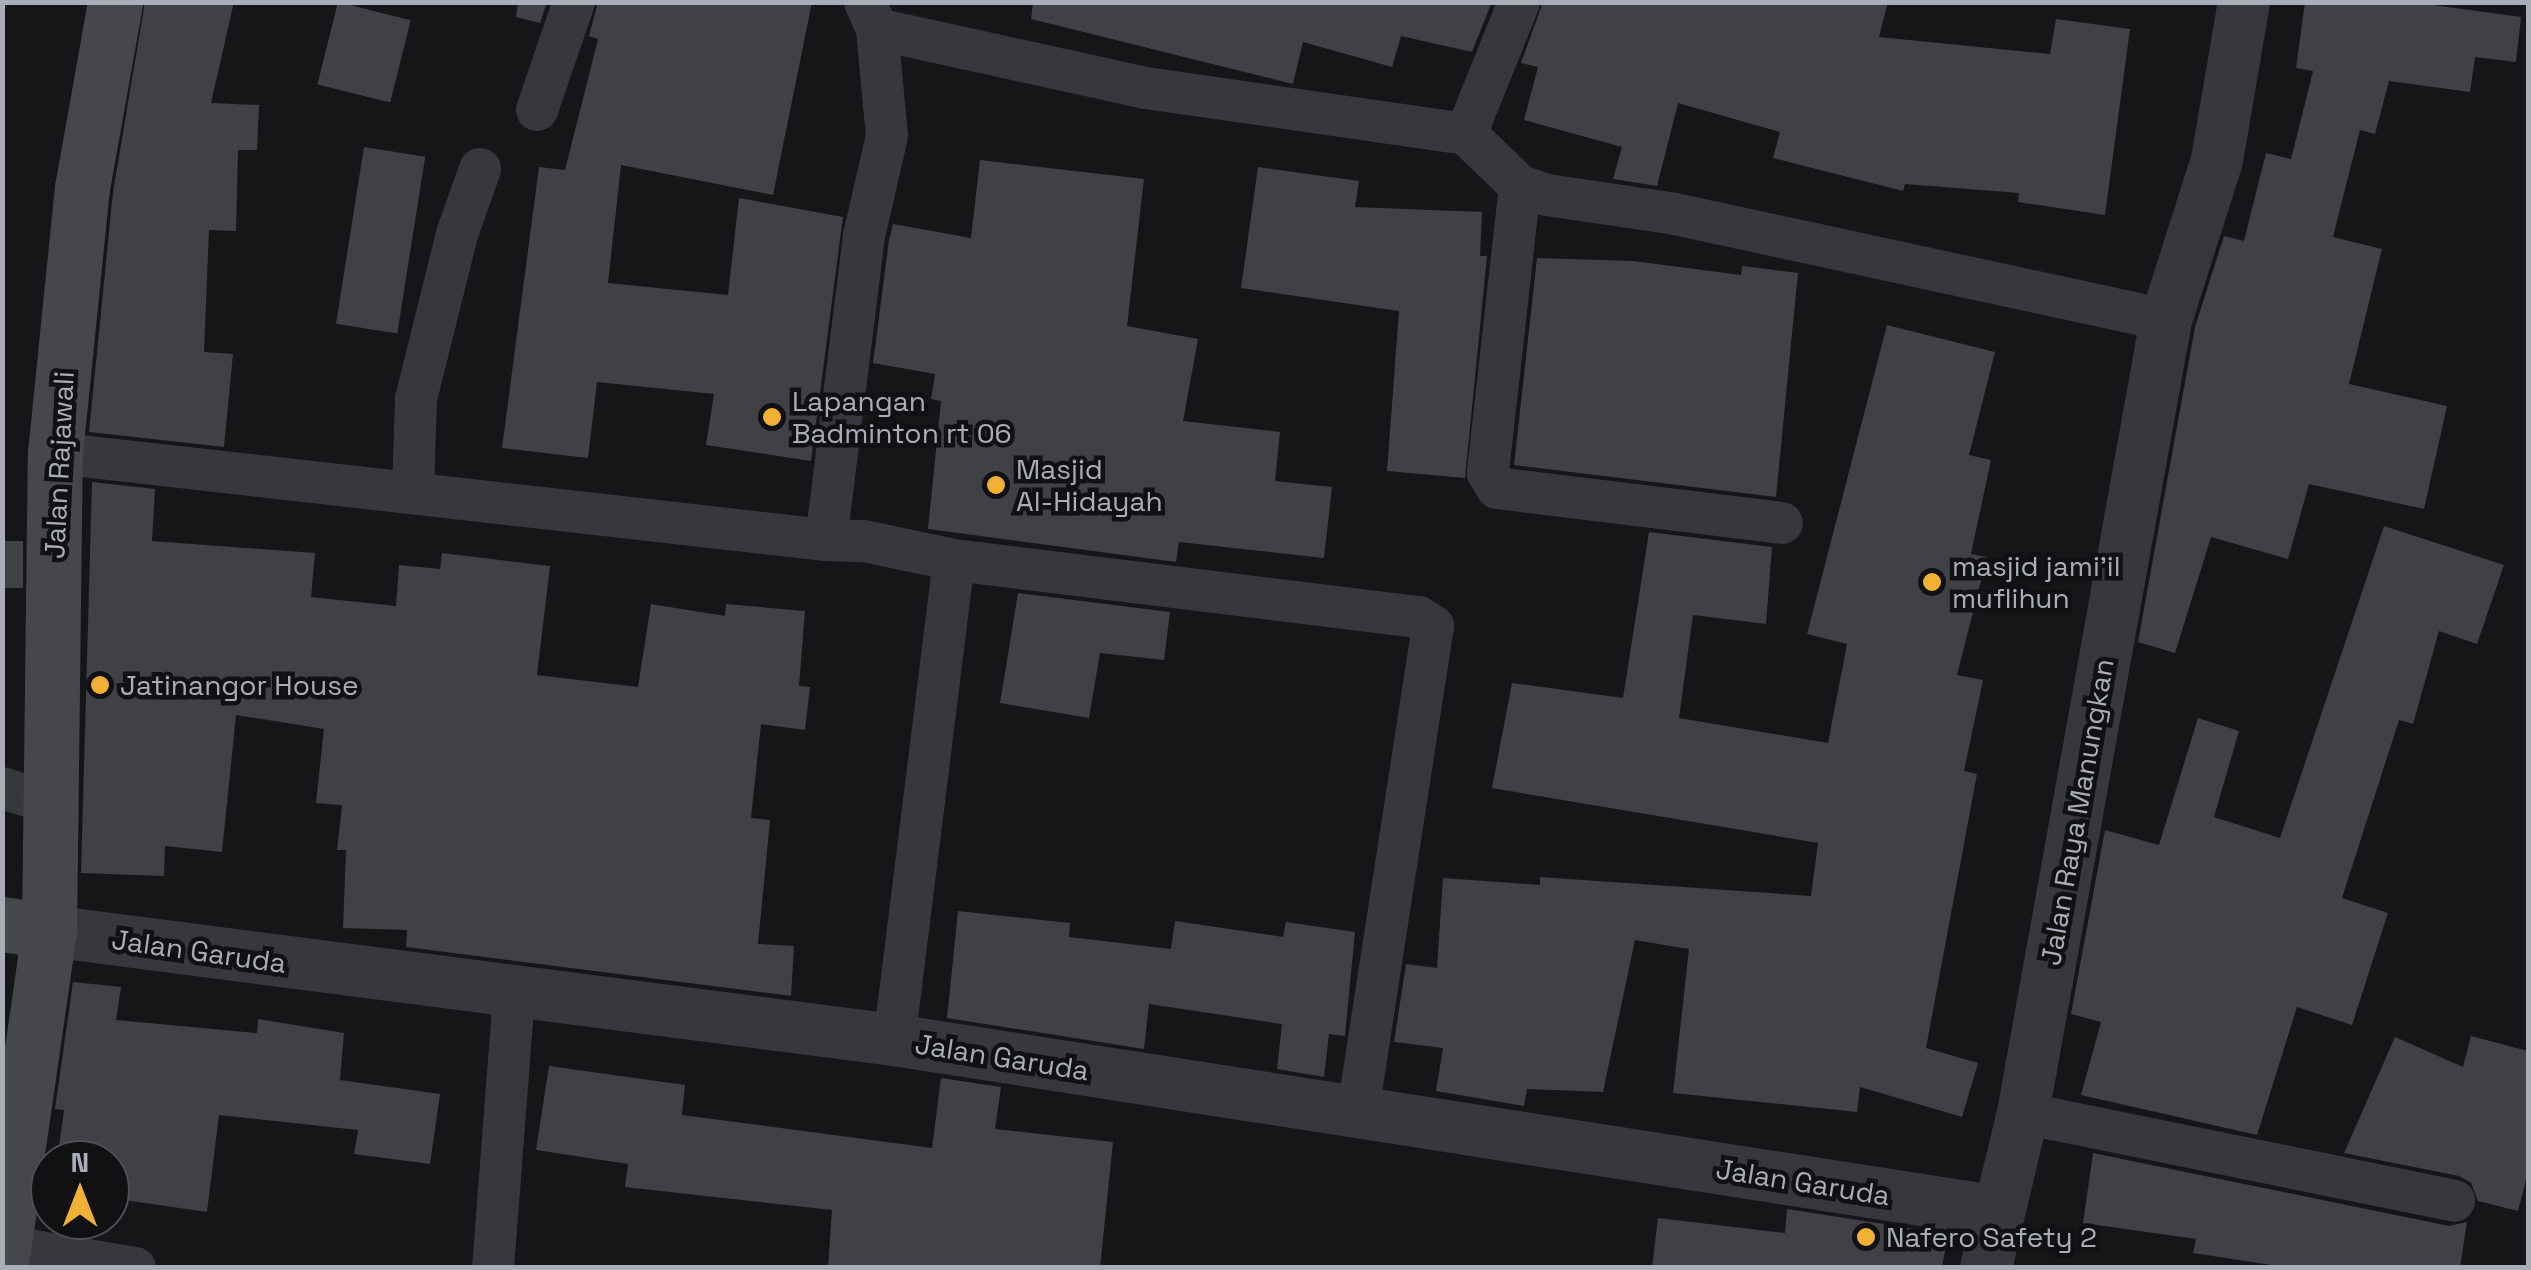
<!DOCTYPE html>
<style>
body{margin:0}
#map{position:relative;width:2531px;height:1270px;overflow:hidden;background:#161618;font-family:"Space Grotesk",sans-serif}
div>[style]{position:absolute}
.building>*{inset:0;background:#404145;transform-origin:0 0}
.minor>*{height:42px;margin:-21px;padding:0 21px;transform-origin:21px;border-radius:21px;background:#37383d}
.tertiary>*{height:52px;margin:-26px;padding:0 26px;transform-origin:26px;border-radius:26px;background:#37383d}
.secondary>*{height:55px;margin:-27.5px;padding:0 27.5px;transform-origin:27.5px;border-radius:27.5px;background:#45474d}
.dots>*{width:28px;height:28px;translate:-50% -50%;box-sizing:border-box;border:5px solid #111113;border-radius:50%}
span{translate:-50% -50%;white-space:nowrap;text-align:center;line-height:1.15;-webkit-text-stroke:9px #111113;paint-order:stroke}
.poi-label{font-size:28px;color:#a8adb8}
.left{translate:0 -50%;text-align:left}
.street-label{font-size:28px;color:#a8adb8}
.frame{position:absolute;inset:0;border:5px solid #a8adb8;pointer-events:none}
.north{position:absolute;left:30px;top:1140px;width:100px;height:100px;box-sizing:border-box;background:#111113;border:2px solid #4d4f55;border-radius:50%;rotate:0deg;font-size:28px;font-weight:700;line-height:40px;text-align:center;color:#a8adb8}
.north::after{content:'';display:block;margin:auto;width:35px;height:45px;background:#f2b134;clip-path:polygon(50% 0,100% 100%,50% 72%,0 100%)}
</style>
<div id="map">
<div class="building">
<div style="clip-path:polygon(145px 2px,234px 2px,211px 103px,259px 105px,257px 150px,238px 150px,236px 231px,209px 230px,204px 352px,233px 354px,224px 447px,89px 432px,113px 192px)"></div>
<div style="left:338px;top:2px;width:75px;height:85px;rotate:14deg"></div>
<div style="clip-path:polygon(518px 2px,547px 2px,540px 23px,516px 17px)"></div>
<div style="clip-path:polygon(598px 2px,812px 2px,773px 195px,621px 165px,608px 283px,728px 295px,739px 198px,843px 217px,811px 461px,706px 445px,714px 394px,597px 382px,588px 458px,502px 448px,539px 167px,565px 170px,598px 39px,589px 36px)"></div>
<div style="clip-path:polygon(1033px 2px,1486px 2px,1491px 4px,1472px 52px,1401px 36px,1392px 67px,1303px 42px,1293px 84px,1031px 19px)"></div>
<div style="clip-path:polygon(1543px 2px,1888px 2px,1879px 37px,2050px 54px,2056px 19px,2130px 29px,2105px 215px,2018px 202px,2019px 193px,1905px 184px,1903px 191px,1773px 158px,1780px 132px,1678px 103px,1657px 186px,1613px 179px,1622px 147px,1524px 120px,1538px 67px,1521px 63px)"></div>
<div style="clip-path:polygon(2305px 2px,2411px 2px,2521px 17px,2516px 62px,2475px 57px,2470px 92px,2389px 81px,2375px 134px,2360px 130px,2333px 237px,2382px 249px,2349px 384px,2447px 406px,2424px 509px,2309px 484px,2288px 559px,2211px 537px,2175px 653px,2138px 642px,2195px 327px,2224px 236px,2244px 241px,2266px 153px,2291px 159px,2313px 71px,2296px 68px)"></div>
<div style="left:364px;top:147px;width:62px;height:179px;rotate:9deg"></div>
<div style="clip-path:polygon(980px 160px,1144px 179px,1127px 326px,1198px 339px,1183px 421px,1280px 432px,1275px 481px,1332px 487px,1324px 558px,1179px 542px,1176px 562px,928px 529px,941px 401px,931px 399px,935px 374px,873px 363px,889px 240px,893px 224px,971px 238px)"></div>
<div style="clip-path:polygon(1258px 167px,1359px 181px,1355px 207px,1482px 212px,1480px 256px,1487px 256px,1465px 478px,1387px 471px,1399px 311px,1241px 288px)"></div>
<div style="clip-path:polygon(1537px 258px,1633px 261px,1741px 275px,1742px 266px,1798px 273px,1776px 497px,1514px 465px)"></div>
<div style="clip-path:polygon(1887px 325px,1995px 352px,1969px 455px,1991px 460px,1971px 554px,1987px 557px,1957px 675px,1983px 680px,1964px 771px,1977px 774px,1926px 1048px,1978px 1063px,1962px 1117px,1860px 1087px,1857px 1112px,1673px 1093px,1689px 949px,1635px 940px,1603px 1092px,1527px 1089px,1524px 1106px,1436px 1091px,1443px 1048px,1394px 1042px,1406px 964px,1437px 968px,1443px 878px,1540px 885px,1540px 877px,1811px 896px,1818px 843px,1492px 788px,1512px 683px,1623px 698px,1649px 532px,1772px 547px,1766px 624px,1693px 615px,1679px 718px,1828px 743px,1847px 644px,1807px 634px)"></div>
<div style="clip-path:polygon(92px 482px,155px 489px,152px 541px,315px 553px,311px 597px,396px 606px,399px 565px,440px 569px,442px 553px,550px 566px,537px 675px,638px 687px,651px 604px,725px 616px,726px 604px,805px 611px,799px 686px,810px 687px,805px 730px,761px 724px,751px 818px,770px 820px,758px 944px,794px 946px,791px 996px,406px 947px,407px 930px,343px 928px,346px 850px,337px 850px,342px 805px,316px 803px,324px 729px,236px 715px,222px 852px,165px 846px,164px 876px,81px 873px)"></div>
<div style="clip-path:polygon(2384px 526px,2504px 565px,2477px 644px,2439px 631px,2413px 724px,2399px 720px,2342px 898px,2388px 913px,2352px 1025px,2297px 1007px,2257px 1135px,2081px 1095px,2101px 1022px,2071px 1014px,2105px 830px,2159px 845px,2198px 718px,2239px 731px,2214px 817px,2280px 838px)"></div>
<div style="left:2px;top:541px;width:21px;height:47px"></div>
<div style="clip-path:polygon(1018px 593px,1170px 612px,1164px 660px,1100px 653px,1089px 718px,1000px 703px)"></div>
<div style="clip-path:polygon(958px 911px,1070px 923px,1069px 937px,1171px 949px,1175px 921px,1283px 937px,1286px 922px,1355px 932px,1345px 1036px,1329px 1034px,1324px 1077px,1277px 1069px,1282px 1024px,1149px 1004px,1144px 1049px,947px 1018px)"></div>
<div style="clip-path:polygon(73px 982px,121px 987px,116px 1020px,257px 1033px,258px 1019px,344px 1033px,340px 1080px,440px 1094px,430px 1164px,354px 1154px,358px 1130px,219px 1115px,207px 1212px,110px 1198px,110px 1160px,57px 1160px,64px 1110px,55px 1109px)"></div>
<div style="clip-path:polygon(2471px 1036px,2528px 1051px,2528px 1172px,2518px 1211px,2478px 1201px,2471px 1183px,2459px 1176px,2344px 1153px,2395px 1037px,2463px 1067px)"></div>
<div style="clip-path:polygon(549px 1066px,685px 1085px,682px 1115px,932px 1148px,941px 1078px,1001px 1087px,995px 1129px,1113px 1142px,1100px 1268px,828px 1268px,832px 1210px,625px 1187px,628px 1164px,536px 1150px)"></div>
<div style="clip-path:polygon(2093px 1153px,2449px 1226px,2467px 1222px,2460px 1268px,2292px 1268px,2193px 1253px,2196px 1239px,2083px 1223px)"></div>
<div style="clip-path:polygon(1787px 1209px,1948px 1234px,1942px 1268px,1652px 1268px,1658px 1218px,1785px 1233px)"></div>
</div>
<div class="minor">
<div style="left:865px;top:2px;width:30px;rotate:66deg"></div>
<div style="left:877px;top:29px;width:275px;rotate:12.4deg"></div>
<div style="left:1146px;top:88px;width:323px;rotate:8.2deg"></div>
<div style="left:1466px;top:134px;width:75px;rotate:43.9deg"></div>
<div style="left:1520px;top:186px;width:28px;rotate:18deg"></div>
<div style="left:1547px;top:195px;width:129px;rotate:8.4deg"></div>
<div style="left:1675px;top:214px;width:502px;rotate:12.18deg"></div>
<div style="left:877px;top:29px;width:107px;rotate:84.7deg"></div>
<div style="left:887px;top:136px;width:103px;rotate:103deg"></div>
<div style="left:864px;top:236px;width:306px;rotate:97.1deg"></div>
<div style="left:826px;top:540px;width:38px;rotate:2deg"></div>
<div style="left:864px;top:541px;width:92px;rotate:11.9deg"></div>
<div style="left:954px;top:560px;width:484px;rotate:97.1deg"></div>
<div style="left:537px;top:110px;width:114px;rotate:-71.1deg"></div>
<div style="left:1466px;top:134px;width:142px;rotate:-68.1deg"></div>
<div style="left:1520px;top:186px;width:289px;rotate:96.4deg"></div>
<div style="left:1488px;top:473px;width:17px;rotate:59deg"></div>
<div style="left:1497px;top:488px;width:287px;rotate:7deg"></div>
<div style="left:55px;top:453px;width:776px;rotate:6.44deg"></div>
<div style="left:413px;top:493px;width:94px;rotate:-88.2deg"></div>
<div style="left:416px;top:399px;width:170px;rotate:-76deg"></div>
<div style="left:457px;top:234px;width:69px;rotate:-70.5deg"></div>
<div style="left:954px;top:560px;width:468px;rotate:7deg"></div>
<div style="left:1419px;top:617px;width:17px;rotate:33deg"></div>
<div style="left:1433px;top:626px;width:493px;rotate:98.8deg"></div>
<div style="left:2px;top:788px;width:50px;rotate:17.4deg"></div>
<div style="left:2023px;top:1113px;width:440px;rotate:11.5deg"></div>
<div style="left:4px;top:1246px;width:133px;rotate:9.5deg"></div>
<div style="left:493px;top:1268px;width:275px;rotate:-85.6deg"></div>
</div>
<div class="tertiary">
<div style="left:49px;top:931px;width:852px;rotate:7.35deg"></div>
<div style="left:894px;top:1040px;width:1118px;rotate:8.85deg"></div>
<div style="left:1986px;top:1268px;width:159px;rotate:-76.6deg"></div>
<div style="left:2023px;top:1113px;width:806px;rotate:-79.78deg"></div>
<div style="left:2166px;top:320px;width:168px;rotate:-72.3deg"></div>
<div style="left:2217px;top:160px;width:160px;rotate:-80.3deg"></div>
</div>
<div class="secondary">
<div style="left:2px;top:924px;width:48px;rotate:8.5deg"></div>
<div style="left:2px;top:1257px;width:329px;rotate:-81.8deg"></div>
<div style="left:49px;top:931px;width:478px;rotate:-89.3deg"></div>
<div style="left:55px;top:453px;width:266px;rotate:-84.2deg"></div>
<div style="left:82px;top:188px;width:189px;rotate:-79.9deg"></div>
</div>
<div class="dots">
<div style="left:772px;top:417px;background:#f2b134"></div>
<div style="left:996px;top:485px;background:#f2b134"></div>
<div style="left:1932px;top:582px;background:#f2b134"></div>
<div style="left:100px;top:685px;background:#f2b134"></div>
<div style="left:1866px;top:1237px;background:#f2b134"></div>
</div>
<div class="poi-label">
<span class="left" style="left:792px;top:417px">Lapangan<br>Badminton rt 06</span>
<span class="left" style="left:1016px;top:485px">Masjid<br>Al-Hidayah</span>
<span class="left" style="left:1952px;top:582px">masjid jami'il<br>muflihun</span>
<span class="left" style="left:120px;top:685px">Jatinangor House</span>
<span class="left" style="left:1886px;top:1237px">Nafero Safety 2</span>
</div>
<div class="street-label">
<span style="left:59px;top:465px;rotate:-87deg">Jalan Rajawali</span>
<span style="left:2077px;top:812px;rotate:-80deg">Jalan Raya Manungkan</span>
<span style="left:199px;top:951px;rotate:8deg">Jalan Garuda</span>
<span style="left:1002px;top:1057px;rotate:9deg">Jalan Garuda</span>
<span style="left:1803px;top:1182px;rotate:9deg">Jalan Garuda</span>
</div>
<div class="frame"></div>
<div class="north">N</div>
</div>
